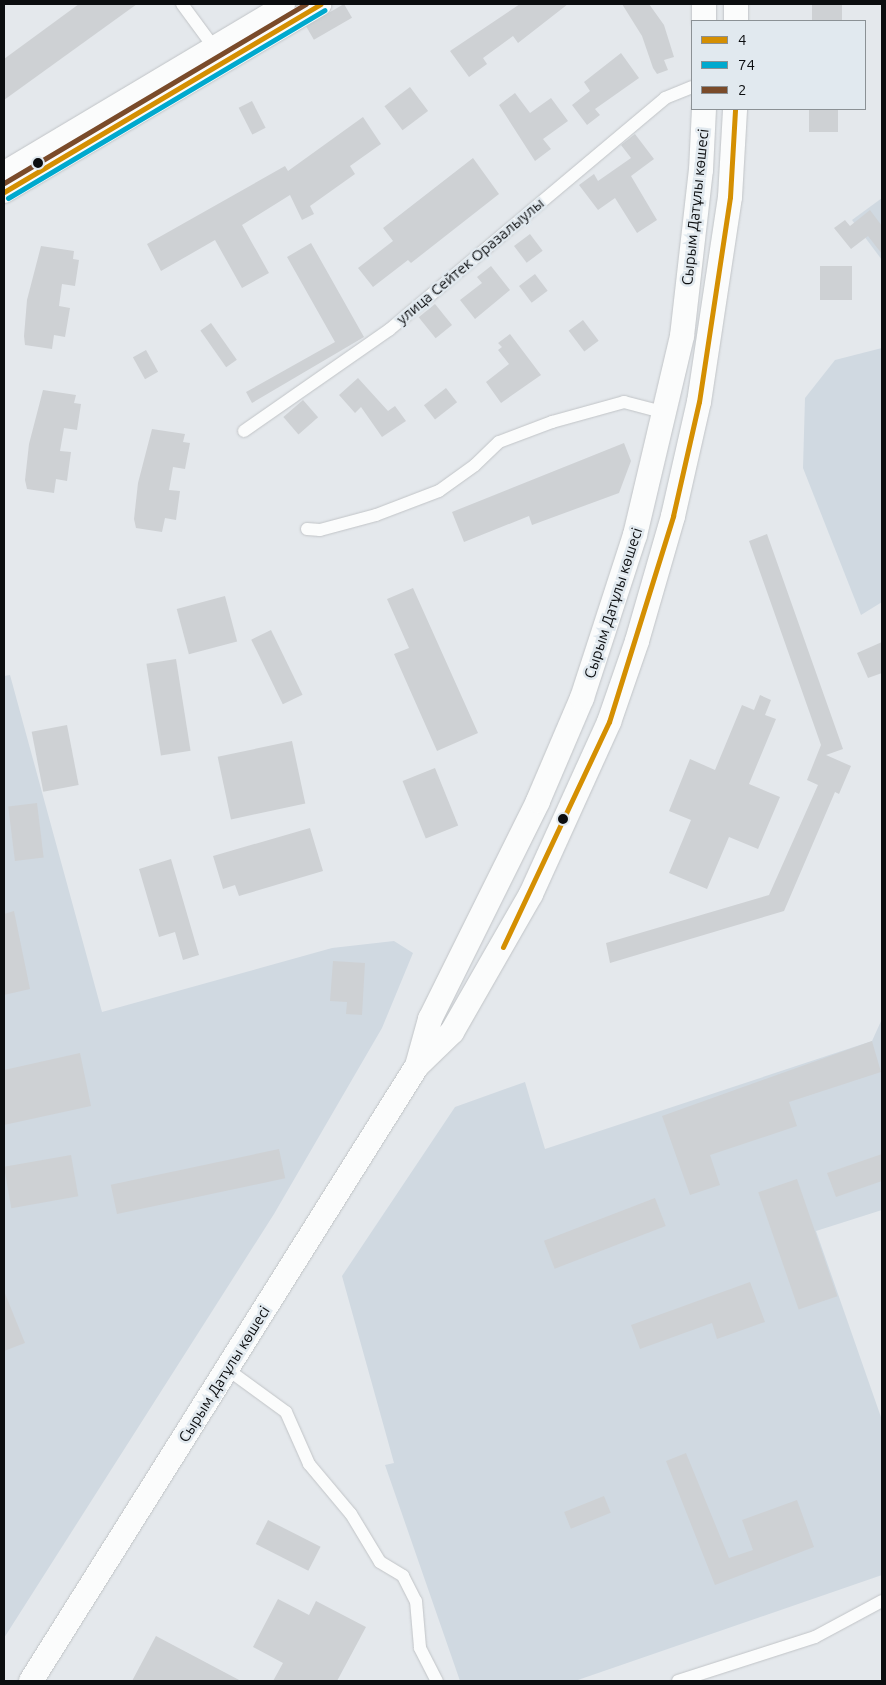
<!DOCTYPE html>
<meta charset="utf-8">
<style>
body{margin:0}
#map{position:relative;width:886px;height:1685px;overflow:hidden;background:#e4e8ec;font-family:Ubuntu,sans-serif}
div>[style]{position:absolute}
.built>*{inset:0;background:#d0d9e1}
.building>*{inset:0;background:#ced1d4;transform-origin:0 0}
.roads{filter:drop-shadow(0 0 1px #c1c4c7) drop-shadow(0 0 1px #c1c4c7)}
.street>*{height:12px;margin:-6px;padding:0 6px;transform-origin:6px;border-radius:6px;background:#fbfcfc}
.primary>*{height:21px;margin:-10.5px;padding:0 10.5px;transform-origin:10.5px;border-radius:10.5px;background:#fbfcfc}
.highway>*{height:24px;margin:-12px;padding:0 12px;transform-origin:12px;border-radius:12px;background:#fbfcfc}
.bus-1>*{height:5px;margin:-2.5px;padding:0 2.5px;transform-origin:2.5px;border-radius:2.5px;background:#d48f02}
.bus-2>*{height:5px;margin:-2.5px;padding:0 2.5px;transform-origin:2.5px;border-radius:2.5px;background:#00a9ce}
.bus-3>*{height:5px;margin:-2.5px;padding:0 2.5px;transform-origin:2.5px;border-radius:2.5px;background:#7a4b2a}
.dots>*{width:14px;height:14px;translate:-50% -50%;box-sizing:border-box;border:2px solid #e1e9ef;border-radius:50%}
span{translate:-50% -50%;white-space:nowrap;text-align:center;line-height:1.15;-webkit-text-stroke:5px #e1e9ef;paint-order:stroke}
.street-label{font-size:15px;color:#0b0d0f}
.frame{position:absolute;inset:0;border:5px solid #0b0d0f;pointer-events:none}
.legend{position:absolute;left:691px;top:20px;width:175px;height:90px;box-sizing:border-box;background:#e1e9ef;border:1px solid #8b9195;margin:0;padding:6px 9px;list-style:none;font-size:15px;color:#0b0d0f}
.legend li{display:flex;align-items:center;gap:10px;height:25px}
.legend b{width:25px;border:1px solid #8b9195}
</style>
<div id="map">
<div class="built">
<div style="clip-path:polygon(882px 198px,882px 260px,852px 220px)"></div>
<div style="clip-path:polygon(882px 348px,882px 602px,861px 615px,803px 468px,805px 398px,835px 360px)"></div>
<div style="clip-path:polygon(10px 675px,102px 1012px,332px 948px,394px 941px,413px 953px,382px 1028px,274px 1214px,4px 1638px,4px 676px)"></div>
<div style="clip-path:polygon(882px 1019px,882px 1210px,816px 1231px,882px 1420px,882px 1575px,575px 1681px,460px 1681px,385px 1465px,394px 1463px,342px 1276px,455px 1107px,525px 1082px,545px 1149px,872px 1041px)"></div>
</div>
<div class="building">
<div style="clip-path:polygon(79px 4px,137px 4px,4px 100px,4px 59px)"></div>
<div style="left:344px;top:4px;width:16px;height:44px;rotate:60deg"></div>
<div style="clip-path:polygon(520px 4px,568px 4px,518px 43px,513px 36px,483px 58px,487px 64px,469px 77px,450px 51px)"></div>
<div style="clip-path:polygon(622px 4px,649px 4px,664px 25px,674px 57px,664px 60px,668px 70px,657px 74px,653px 68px,642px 36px)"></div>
<div style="left:812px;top:4px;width:30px;height:17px"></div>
<div style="clip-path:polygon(621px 53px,639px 78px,595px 109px,600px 115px,587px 125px,572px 105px,590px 91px,584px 82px)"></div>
<div style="left:410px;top:87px;width:30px;height:32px;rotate:53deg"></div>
<div style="clip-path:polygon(515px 93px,530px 113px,551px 98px,568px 121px,543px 139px,551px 149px,535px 161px,499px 105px)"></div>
<div style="left:252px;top:101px;width:30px;height:15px;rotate:63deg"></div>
<div style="left:809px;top:109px;width:29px;height:23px"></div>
<div style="clip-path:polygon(363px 117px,381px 144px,350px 166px,355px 174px,310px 206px,314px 214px,302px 220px,290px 195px,242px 225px,269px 273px,242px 288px,215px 240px,161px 271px,147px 244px,285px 166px,288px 171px)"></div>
<div style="clip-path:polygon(635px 134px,654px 159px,631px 176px,657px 220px,637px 233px,615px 198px,598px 210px,579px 185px,594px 174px,598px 181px,631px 158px,621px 145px)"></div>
<div style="clip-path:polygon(473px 158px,499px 194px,411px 263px,408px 260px,373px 287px,358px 268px,393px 241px,383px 228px)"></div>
<div style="clip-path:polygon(870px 210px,882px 226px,882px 254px,868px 236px,851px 249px,834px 228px,845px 220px,850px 226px)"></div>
<div style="left:530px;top:234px;width:21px;height:20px;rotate:53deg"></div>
<div style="clip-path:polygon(311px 243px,364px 337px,252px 403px,246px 392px,335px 342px,287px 257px)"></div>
<div style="clip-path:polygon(41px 246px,74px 251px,73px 259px,79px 260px,75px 286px,62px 284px,59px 306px,70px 308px,65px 337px,54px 335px,52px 349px,25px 345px,24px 336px,27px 300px)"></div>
<div style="clip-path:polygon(491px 266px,510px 290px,475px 319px,460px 300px,482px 283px,477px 277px)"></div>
<div style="left:820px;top:266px;width:32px;height:34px"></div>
<div style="left:535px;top:274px;width:21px;height:20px;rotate:53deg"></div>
<div style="left:435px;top:304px;width:27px;height:21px;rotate:51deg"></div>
<div style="left:583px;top:320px;width:26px;height:18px;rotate:53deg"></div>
<div style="left:211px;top:323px;width:45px;height:13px;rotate:55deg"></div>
<div style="clip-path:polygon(510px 334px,541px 375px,501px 403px,486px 382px,509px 364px,498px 350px,502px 347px,498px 343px)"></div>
<div style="left:146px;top:350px;width:25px;height:15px;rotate:61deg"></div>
<div style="clip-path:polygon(358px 378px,388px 411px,395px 406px,406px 421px,382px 437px,361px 407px,355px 413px,339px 395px)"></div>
<div style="left:446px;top:388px;width:18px;height:28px;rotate:52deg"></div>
<div style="clip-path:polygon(43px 390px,76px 395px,74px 403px,81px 404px,77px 430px,64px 428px,60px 451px,71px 452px,67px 481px,56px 479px,54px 493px,27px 489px,25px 480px,29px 444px)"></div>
<div style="left:303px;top:400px;width:23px;height:26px;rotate:49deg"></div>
<div style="clip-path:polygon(152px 429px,185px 434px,183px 442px,190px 443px,185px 469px,173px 467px,169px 490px,180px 491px,176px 520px,165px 518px,162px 532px,136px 528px,134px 519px,138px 483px)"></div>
<div style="clip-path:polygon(624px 443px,631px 461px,619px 493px,532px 525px,529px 516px,464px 542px,452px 512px)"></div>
<div style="clip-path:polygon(767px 534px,843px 749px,826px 755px,851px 766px,839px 794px,835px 792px,784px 911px,610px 963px,606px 943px,769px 895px,818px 785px,807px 780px,821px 745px,749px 541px)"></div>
<div style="clip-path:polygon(413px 588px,478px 733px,437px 751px,394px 654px,409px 648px,387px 599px)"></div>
<div style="left:225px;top:596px;width:47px;height:50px;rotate:75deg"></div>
<div style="left:271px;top:630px;width:72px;height:22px;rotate:64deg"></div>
<div style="clip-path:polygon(882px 642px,882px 673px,868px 678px,857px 653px)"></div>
<div style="left:176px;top:659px;width:93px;height:30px;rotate:81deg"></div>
<div style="clip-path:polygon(760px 695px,771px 700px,765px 715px,776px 719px,749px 784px,780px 797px,758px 849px,729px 837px,707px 889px,669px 873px,691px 820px,669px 811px,690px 759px,715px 770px,742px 705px,754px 710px)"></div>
<div style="left:67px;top:725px;width:61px;height:36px;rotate:79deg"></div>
<div style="left:292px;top:741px;width:64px;height:76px;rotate:78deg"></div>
<div style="left:435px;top:768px;width:62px;height:35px;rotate:68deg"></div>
<div style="left:37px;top:803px;width:55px;height:29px;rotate:83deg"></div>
<div style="clip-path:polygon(310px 828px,323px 871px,239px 896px,235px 885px,223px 889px,213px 856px)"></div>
<div style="clip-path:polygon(171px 859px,199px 955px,183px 960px,175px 932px,159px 937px,139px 869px)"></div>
<div style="clip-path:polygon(14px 911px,30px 989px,4px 995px,4px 914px)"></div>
<div style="clip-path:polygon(333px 961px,365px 963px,362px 1015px,346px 1014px,347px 1002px,330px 1001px)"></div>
<div style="clip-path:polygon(872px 1041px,881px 1072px,789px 1102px,797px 1126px,710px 1155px,720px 1185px,690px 1195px,662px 1116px)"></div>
<div style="clip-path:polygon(80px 1053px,91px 1106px,4px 1125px,4px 1070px)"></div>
<div style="left:279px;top:1149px;width:30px;height:172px;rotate:78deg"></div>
<div style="clip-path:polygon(882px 1154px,882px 1181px,836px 1197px,827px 1173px)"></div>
<div style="left:71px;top:1155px;width:42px;height:68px;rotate:80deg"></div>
<div style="left:797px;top:1179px;width:124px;height:41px;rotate:71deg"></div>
<div style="left:655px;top:1198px;width:30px;height:119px;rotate:69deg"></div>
<div style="clip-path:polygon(750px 1282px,765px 1322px,717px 1339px,712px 1323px,640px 1349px,631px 1325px)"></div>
<div style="clip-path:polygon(4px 1291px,25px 1343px,4px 1351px)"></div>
<div style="clip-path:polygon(686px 1453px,729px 1558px,753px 1550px,742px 1520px,797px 1500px,814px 1547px,715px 1585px,666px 1461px)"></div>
<div style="left:604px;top:1496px;width:18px;height:43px;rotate:68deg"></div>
<div style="left:268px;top:1520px;width:59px;height:27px;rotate:27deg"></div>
<div style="clip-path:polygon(278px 1599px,309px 1615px,316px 1601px,366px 1627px,337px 1681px,273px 1681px,283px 1663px,253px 1647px)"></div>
<div style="clip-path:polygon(156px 1636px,241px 1681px,132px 1681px)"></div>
</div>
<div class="roads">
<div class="street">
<div style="left:182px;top:4px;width:52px;rotate:53.6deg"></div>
<div style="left:244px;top:431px;width:177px;rotate:-34.9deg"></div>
<div style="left:389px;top:330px;width:361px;rotate:-40deg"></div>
<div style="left:665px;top:98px;width:29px;rotate:-22deg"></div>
<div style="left:307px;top:529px;width:13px;rotate:4deg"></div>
<div style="left:320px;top:530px;width:58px;rotate:-15deg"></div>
<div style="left:376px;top:515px;width:67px;rotate:-20.9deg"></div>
<div style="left:439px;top:491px;width:44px;rotate:-35.8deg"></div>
<div style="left:475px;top:465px;width:33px;rotate:-44deg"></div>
<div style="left:499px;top:442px;width:57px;rotate:-20.7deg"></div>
<div style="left:552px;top:422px;width:75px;rotate:-15.5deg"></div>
<div style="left:624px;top:402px;width:43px;rotate:14.7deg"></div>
<div style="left:227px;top:1369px;width:73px;rotate:36.1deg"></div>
<div style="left:286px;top:1412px;width:57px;rotate:66.1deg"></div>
<div style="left:309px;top:1464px;width:65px;rotate:50deg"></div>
<div style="left:351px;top:1514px;width:56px;rotate:58.9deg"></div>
<div style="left:380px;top:1562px;width:27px;rotate:31deg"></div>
<div style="left:403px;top:1576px;width:28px;rotate:63deg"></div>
<div style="left:416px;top:1601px;width:47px;rotate:85.1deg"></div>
<div style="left:420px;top:1648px;width:37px;rotate:63deg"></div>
<div style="left:678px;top:1681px;width:144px;rotate:-17.8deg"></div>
<div style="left:815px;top:1637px;width:76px;rotate:-28.2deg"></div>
</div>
<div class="primary">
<div style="left:4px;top:171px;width:326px;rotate:-30.8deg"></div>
<div style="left:4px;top:192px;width:368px;rotate:-30.7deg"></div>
</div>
<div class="highway">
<div style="left:704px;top:4px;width:17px;rotate:90deg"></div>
<div style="left:736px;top:21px;width:17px;rotate:-90deg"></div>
<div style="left:417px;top:1066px;width:49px;rotate:-74.5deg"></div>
<div style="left:430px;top:1019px;width:243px;rotate:-63.6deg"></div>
<div style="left:538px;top:801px;width:112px;rotate:-66.9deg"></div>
<div style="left:582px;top:698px;width:171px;rotate:-72deg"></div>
<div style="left:635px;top:535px;width:204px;rotate:-76.7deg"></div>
<div style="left:682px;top:336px;width:167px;rotate:-83.5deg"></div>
<div style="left:701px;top:170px;width:61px;rotate:-87.2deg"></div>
<div style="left:31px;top:1681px;width:726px;rotate:-57.89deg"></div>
<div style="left:417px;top:1066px;width:49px;rotate:-44.2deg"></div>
<div style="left:452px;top:1032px;width:159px;rotate:-60.2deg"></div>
<div style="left:531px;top:894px;width:189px;rotate:-65.6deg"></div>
<div style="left:609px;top:722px;width:86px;rotate:-70.9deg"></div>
<div style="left:637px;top:641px;width:130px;rotate:-73.9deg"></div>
<div style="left:673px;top:516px;width:117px;rotate:-77.2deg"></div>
<div style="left:699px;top:402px;width:207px;rotate:-81.4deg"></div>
<div style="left:730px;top:197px;width:88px;rotate:-86.7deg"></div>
</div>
</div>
<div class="bus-1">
<div style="left:4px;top:192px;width:368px;rotate:-30.7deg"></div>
<div style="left:503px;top:947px;width:249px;rotate:-64.8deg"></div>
<div style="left:609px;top:722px;width:216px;rotate:-72.7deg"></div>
<div style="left:673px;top:516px;width:117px;rotate:-77.2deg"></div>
<div style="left:699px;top:402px;width:207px;rotate:-81.4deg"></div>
<div style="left:730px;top:197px;width:88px;rotate:-86.7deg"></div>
</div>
<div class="bus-2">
<div style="left:8px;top:198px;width:368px;rotate:-30.7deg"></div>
</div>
<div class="bus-3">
<div style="left:4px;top:183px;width:351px;rotate:-30.7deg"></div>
</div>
<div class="dots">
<div style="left:38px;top:163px;background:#0b0d0f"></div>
<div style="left:563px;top:819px;background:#0b0d0f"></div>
</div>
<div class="street-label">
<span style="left:695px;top:207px;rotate:-84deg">Сырым Датұлы көшесі</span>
<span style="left:470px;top:261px;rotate:-40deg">улица Сейтек Оразалыулы</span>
<span style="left:613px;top:603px;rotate:-72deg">Сырым Датұлы көшесі</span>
<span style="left:224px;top:1374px;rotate:-58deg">Сырым Датұлы көшесі</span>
</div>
<div class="frame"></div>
<ul class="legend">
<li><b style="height:6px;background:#d48f02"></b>4</li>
<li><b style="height:6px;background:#00a9ce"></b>74</li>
<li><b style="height:6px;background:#7a4b2a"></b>2</li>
</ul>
</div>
